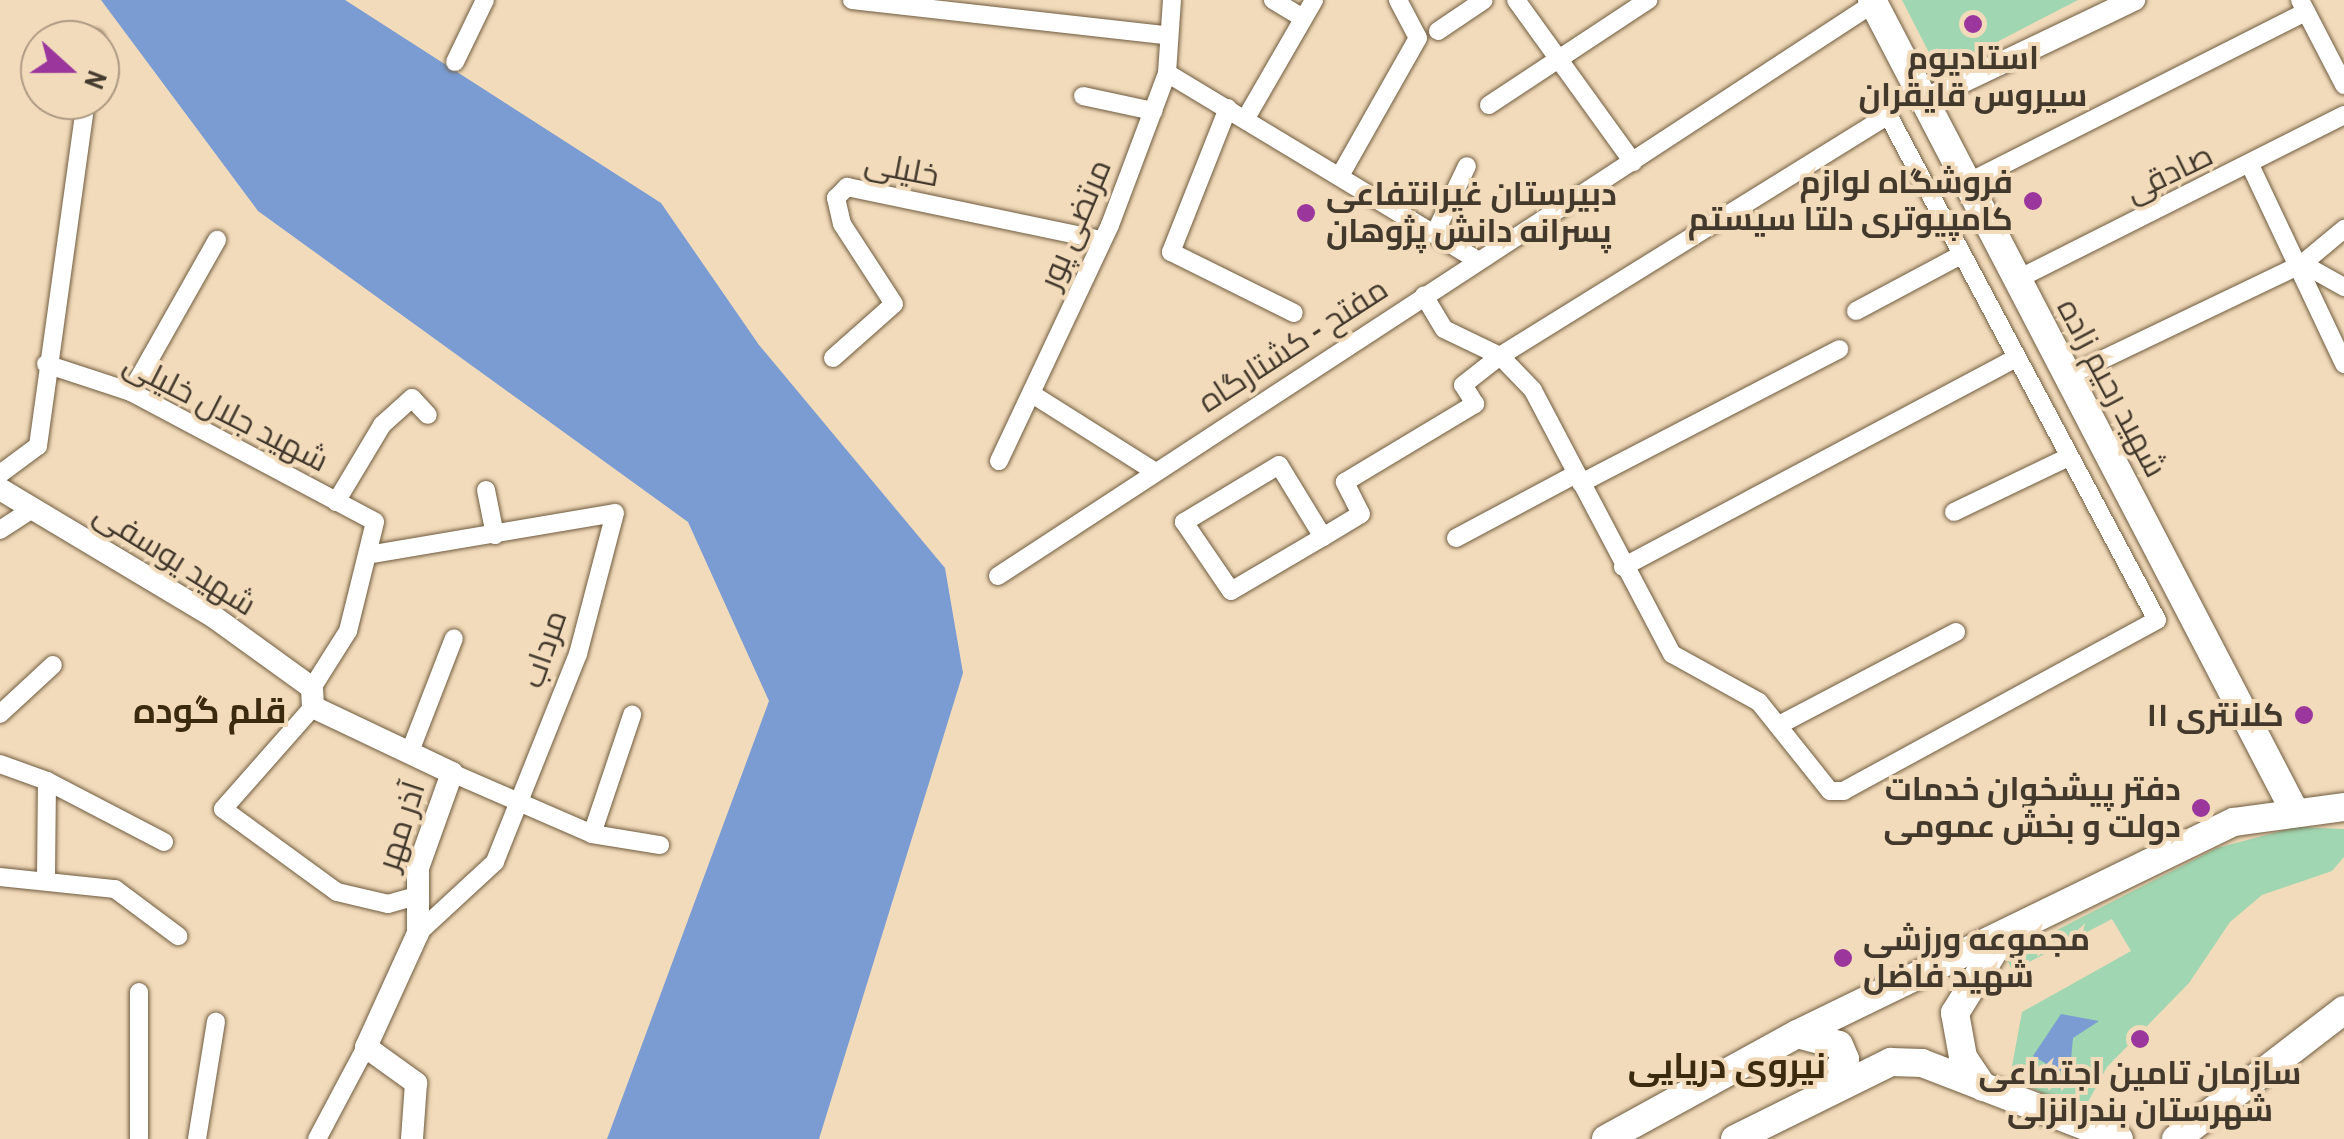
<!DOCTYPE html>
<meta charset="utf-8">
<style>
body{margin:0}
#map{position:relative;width:2344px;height:1139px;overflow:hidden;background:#f2dbbb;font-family:"Archivo Narrow",Cairo,sans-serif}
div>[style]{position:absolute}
.green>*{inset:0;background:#a0d6b1}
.water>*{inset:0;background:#7a9cd3}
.roads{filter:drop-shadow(0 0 2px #6f5b3f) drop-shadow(0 0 2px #6f5b3f)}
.minor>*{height:18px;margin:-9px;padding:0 9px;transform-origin:9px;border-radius:9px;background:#fff}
.tertiary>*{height:22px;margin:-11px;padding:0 11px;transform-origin:11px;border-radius:11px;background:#fff}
.primary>*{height:28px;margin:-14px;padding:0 14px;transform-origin:14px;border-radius:14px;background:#fff}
.dots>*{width:28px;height:28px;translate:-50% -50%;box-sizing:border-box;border:5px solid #f2dbbb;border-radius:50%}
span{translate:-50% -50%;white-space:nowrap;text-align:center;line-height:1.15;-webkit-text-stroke:8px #f2dbbb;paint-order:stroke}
.poi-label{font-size:32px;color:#42382c;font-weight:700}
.right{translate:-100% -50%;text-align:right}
.left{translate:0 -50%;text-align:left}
.street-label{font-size:32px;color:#42382c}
.neighbourhood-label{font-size:35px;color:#3c2a0f;font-weight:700}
.north{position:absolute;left:20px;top:20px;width:100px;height:100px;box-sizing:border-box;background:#f2dbbb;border:2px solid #ac9a82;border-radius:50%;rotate:111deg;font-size:28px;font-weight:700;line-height:40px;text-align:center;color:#42382c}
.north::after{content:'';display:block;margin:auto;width:35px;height:45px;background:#9b379c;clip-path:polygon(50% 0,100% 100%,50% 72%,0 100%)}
</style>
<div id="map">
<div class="green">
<div style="clip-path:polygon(1902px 0,2078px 0,1939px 72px)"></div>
<div style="clip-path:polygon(2297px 827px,2344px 829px,2344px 857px,2332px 871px,2262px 895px,2230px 922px,2189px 983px,2107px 1067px,2082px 1113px,2010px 1077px,2022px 1012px,2131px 951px,2112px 919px,2012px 971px,2006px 956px,2217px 848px)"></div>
</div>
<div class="water">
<div style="clip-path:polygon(101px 0,345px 0,661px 203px,759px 345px,945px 568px,963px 673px,819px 1139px,607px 1139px,769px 701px,688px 522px,258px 211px)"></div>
<div style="clip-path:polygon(2061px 1014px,2099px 1021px,2073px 1038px,2070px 1070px,2059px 1071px,2033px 1056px)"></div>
</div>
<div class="roads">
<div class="minor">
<div style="left:852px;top:0;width:316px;rotate:6.4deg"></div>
<div style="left:1273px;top:0;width:33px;rotate:31deg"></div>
<div style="left:1516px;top:0;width:200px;rotate:54.2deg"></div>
<div style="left:2300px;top:0;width:96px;rotate:62.6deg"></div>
<div style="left:1438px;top:31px;width:55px;rotate:-34deg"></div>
<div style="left:95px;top:40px;width:1px;rotate:-90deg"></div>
<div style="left:455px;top:62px;width:69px;rotate:-64.2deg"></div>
<div style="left:1167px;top:73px;width:364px;rotate:31.1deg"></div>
<div style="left:1083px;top:96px;width:72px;rotate:12.1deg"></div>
<div style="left:1489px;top:105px;width:191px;rotate:-33.4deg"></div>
<div style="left:1228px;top:108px;width:155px;rotate:111.6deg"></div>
<div style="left:1171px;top:252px;width:137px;rotate:26.4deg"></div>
<div style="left:1246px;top:118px;width:136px;rotate:-60deg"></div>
<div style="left:2251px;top:167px;width:218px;rotate:64.7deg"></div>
<div style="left:1341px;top:174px;width:156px;rotate:-60.5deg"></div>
<div style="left:1418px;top:38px;width:43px;rotate:-117.8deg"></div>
<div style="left:1965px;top:184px;width:382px;rotate:-26.8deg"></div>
<div style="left:1435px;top:233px;width:74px;rotate:-64.5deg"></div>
<div style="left:2303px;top:264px;width:47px;rotate:29.3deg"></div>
<div style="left:2016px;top:280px;width:367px;rotate:-26.7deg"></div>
<div style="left:1856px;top:311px;width:119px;rotate:-28.1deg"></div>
<div style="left:833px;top:358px;width:81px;rotate:-41.5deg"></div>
<div style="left:894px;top:304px;width:95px;rotate:-123deg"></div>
<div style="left:842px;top:224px;width:27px;rotate:-103deg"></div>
<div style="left:836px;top:198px;width:16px;rotate:-45deg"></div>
<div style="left:847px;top:187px;width:259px;rotate:11.8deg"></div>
<div style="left:46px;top:364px;width:89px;rotate:18.2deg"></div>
<div style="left:131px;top:392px;width:276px;rotate:28deg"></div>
<div style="left:375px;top:522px;width:112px;rotate:103.9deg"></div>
<div style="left:348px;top:631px;width:67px;rotate:122.3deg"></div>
<div style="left:2066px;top:377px;width:262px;rotate:-25.6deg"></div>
<div style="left:2302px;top:264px;width:55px;rotate:-39.8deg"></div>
<div style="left:131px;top:392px;width:175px;rotate:-60.5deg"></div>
<div style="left:1032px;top:394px;width:144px;rotate:32.3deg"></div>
<div style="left:999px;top:461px;width:261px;rotate:-64.8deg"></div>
<div style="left:1110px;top:225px;width:162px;rotate:-69.4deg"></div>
<div style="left:1167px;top:73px;width:73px;rotate:-86.1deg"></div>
<div style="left:0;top:474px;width:47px;rotate:-36.4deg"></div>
<div style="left:38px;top:446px;width:349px;rotate:-82.1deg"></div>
<div style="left:1581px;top:483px;width:291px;rotate:-27.4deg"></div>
<div style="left:486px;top:490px;width:46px;rotate:78.7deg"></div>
<div style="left:336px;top:502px;width:90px;rotate:-59.1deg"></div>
<div style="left:382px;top:425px;width:40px;rotate:-42deg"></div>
<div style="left:412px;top:398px;width:23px;rotate:47deg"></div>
<div style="left:1954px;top:512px;width:127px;rotate:-25.6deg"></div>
<div style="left:0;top:530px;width:38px;rotate:-33deg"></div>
<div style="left:1323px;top:537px;width:84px;rotate:-121.4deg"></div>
<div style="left:1279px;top:465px;width:111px;rotate:149deg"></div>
<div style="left:1184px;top:522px;width:83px;rotate:55.7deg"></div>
<div style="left:1231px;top:591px;width:107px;rotate:-30.4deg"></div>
<div style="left:1323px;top:537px;width:44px;rotate:-31.2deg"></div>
<div style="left:1361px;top:514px;width:36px;rotate:-117deg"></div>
<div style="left:1345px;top:482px;width:152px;rotate:-31deg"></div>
<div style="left:1475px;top:404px;width:22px;rotate:-122deg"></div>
<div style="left:1463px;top:385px;width:47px;rotate:-38.1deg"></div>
<div style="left:1500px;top:356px;width:457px;rotate:-31.8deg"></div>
<div style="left:1888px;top:115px;width:572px;rotate:61.96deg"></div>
<div style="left:2157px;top:620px;width:357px;rotate:151.4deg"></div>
<div style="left:1844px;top:791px;width:14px;rotate:180deg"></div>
<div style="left:1830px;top:791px;width:114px;rotate:-128.6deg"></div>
<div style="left:1759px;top:702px;width:99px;rotate:-151.1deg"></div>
<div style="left:1672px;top:654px;width:298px;rotate:-117.8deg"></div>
<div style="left:1533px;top:390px;width:47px;rotate:-134.1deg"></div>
<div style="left:1500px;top:356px;width:62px;rotate:-154.3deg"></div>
<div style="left:1444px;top:329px;width:39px;rotate:-121deg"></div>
<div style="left:1456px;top:538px;width:136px;rotate:-28.1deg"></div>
<div style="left:373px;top:554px;width:245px;rotate:-9.6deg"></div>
<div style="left:615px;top:513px;width:146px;rotate:104.7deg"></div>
<div style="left:578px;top:654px;width:224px;rotate:111.8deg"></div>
<div style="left:495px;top:862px;width:105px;rotate:137.3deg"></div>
<div style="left:1623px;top:567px;width:445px;rotate:-28deg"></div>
<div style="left:998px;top:576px;width:1047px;rotate:-33.19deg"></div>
<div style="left:313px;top:707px;width:136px;rotate:131.4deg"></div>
<div style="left:223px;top:809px;width:141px;rotate:36.1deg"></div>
<div style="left:337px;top:892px;width:52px;rotate:13.2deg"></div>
<div style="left:388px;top:904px;width:26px;rotate:-16deg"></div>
<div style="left:0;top:714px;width:72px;rotate:-42.8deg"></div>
<div style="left:1779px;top:725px;width:200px;rotate:-27.7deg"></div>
<div style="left:409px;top:754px;width:124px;rotate:-68.8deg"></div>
<div style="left:0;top:764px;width:50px;rotate:19.9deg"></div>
<div style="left:47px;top:781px;width:99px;rotate:90.6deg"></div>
<div style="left:452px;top:773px;width:153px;rotate:23.5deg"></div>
<div style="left:592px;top:834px;width:69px;rotate:9.2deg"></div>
<div style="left:47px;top:781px;width:132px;rotate:27.5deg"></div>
<div style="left:592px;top:834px;width:126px;rotate:-71.4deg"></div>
<div style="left:0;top:877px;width:116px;rotate:6deg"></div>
<div style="left:115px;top:889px;width:79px;rotate:36.7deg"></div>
<div style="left:139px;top:1139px;width:147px;rotate:-90deg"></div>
<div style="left:197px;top:1139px;width:119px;rotate:-80.8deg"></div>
<div style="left:317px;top:1139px;width:104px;rotate:-62deg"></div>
</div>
<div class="tertiary">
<div style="left:1924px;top:100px;width:233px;rotate:-25.5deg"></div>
<div style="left:0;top:489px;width:249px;rotate:30.9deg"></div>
<div style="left:214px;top:617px;width:121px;rotate:35.9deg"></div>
<div style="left:312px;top:688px;width:19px;rotate:87deg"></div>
<div style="left:313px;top:707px;width:154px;rotate:25.4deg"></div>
<div style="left:452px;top:773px;width:101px;rotate:109.7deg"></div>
<div style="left:418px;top:868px;width:65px;rotate:90deg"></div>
<div style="left:418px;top:933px;width:125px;rotate:114.5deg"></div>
<div style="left:366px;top:1047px;width:62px;rotate:35.8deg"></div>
<div style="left:416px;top:1083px;width:56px;rotate:94.1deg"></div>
</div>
<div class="primary">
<div style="left:1872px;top:0;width:911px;rotate:62.48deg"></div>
<div style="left:1797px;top:1034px;width:43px;rotate:14.7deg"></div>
<div style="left:1839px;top:1045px;width:15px;rotate:67deg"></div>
<div style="left:1845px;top:1059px;width:36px;rotate:122deg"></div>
<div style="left:1983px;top:1087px;width:36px;rotate:-124deg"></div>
<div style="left:1963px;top:1057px;width:45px;rotate:-100.3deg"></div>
<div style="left:1955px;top:1013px;width:91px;rotate:-58.1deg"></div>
<div style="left:1606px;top:1139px;width:218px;rotate:-28.8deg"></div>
<div style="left:1797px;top:1034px;width:486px;rotate:-25.9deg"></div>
<div style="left:2234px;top:822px;width:111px;rotate:-7.8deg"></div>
<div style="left:1735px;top:1139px;width:174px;rotate:-26.3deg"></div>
<div style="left:1891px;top:1062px;width:31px;rotate:2deg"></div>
<div style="left:1922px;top:1063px;width:211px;rotate:21.1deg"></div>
<div style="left:2176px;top:1139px;width:212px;rotate:-37.5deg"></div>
</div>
</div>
<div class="dots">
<div style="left:1973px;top:24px;background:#9b379c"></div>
<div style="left:2033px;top:201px;background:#9b379c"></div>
<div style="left:1306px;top:213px;background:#9b379c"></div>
<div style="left:2304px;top:715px;background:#9b379c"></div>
<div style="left:2201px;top:808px;background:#9b379c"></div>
<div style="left:1843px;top:958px;background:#9b379c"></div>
<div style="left:2140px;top:1039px;background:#9b379c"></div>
</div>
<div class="poi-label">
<span style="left:1973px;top:77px">استادیوم<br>سیروس قایقران</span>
<span class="right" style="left:2013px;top:201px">فروشگاه لوازم<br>کامپیوتری دلتا سیستم</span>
<span class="left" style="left:1326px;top:213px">دبیرستان غیرانتفاعی<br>پسرانه دانش پژوهان</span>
<span class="right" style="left:2284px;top:715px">کلانتری ۱۱</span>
<span class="right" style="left:2181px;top:808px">دفتر پیشخوان خدمات<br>دولت و بخش عمومی</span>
<span class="left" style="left:1863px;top:958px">مجموعه ورزشی<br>شهید فاضل</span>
<span style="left:2140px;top:1092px">سازمان تامین اجتماعی<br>شهرستان بندرانزلی</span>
</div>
<div class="street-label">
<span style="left:902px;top:169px;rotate:11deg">خلیلی</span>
<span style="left:2169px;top:173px;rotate:-26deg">صادقی</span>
<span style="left:1075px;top:224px;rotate:-67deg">مرتضی پور</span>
<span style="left:1293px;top:345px;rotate:-33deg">مفتح - کشتارگاه</span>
<span style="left:2112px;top:388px;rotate:62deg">شهید رحیم زاده</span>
<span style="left:226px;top:412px;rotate:27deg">شهید جلال خلیلی</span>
<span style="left:175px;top:559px;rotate:32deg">شهید یوسفی</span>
<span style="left:544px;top:649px;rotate:-71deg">مرداب</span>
<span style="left:401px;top:826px;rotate:-72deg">آذر مهر</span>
</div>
<div class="neighbourhood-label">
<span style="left:210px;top:711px">قلم گوده</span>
<span style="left:1727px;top:1066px">نیروی دریایی</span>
</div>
<div class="north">N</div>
</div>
